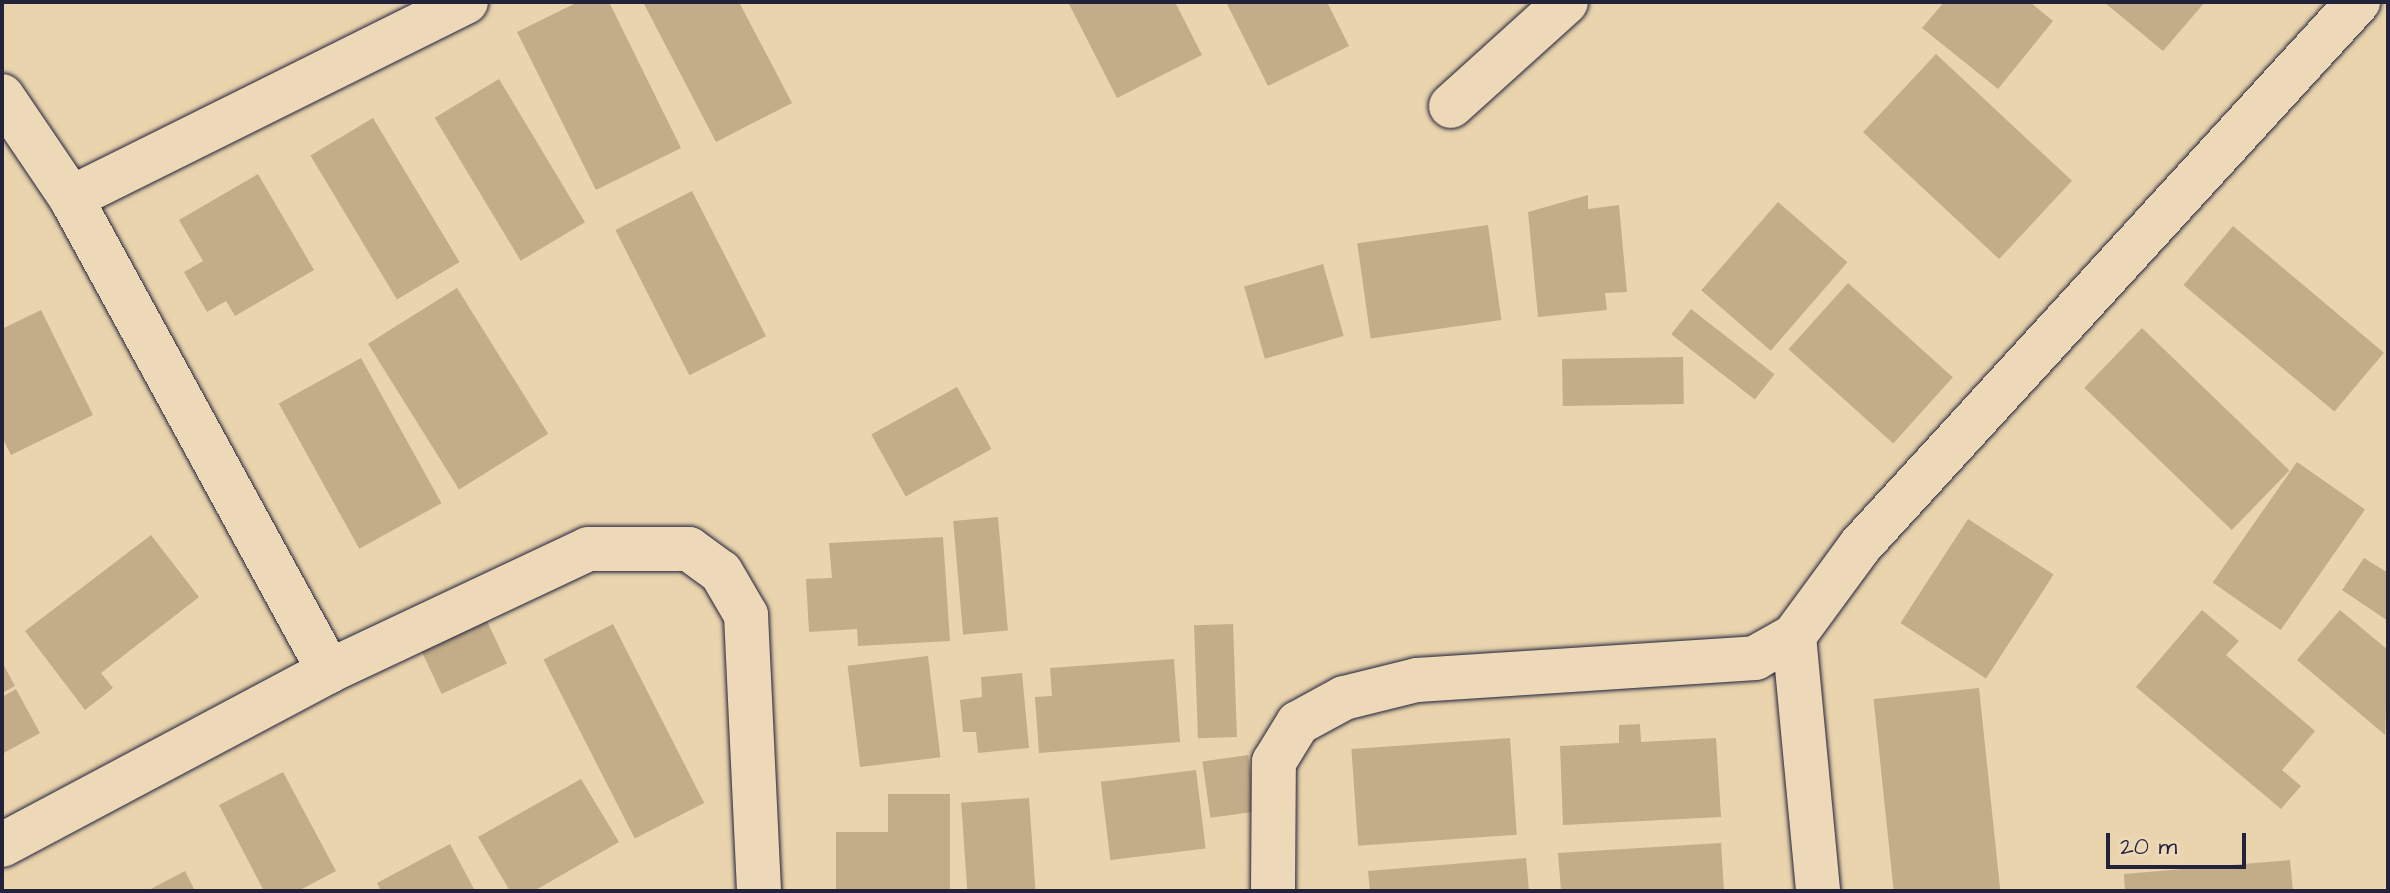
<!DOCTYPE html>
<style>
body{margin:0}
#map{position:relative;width:2390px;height:893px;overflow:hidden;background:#e9d4ad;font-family:"Architects Daughter",sans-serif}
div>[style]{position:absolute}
.building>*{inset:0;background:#c2ad88;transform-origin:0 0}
.roads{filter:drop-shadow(0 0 2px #22223b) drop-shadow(0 0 2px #22223b)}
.minor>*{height:44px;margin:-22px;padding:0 22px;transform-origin:22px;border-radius:22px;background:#edd9b7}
span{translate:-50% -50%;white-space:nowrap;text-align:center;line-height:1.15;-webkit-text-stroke:8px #edd9b7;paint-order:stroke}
.frame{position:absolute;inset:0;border:4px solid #22223b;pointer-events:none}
.scale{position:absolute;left:2106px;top:833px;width:140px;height:36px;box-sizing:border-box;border:4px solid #22223b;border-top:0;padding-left:10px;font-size:24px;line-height:28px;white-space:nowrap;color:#22223b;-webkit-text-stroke:6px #edd9b7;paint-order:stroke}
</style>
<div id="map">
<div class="building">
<div style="clip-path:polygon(578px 2px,609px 2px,681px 148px,596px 190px,517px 32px)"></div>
<div style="clip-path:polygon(643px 2px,739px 2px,792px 103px,716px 142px)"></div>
<div style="clip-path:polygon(1068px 2px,1175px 2px,1202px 55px,1117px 98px)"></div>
<div style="clip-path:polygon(1226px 2px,1327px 2px,1349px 46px,1268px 86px)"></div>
<div style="clip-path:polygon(1944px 2px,2030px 2px,2053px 21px,1998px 89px,1922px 28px)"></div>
<div style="clip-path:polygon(2104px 2px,2205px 2px,2163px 51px)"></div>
<div style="left:1936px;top:54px;width:186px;height:107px;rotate:43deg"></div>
<div style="left:499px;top:79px;width:167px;height:75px;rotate:59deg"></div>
<div style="left:373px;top:118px;width:168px;height:73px;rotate:59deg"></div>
<div style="clip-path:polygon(258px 174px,314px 270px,235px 316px,226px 301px,207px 312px,184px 272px,203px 261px,179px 220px)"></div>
<div style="left:692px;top:191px;width:163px;height:86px;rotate:63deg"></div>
<div style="clip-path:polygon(1588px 195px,1588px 209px,1619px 205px,1627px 292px,1605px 293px,1607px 310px,1538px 317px,1528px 212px)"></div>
<div style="left:1778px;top:202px;width:92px;height:117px;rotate:41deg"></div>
<div style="left:1488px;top:225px;width:96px;height:132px;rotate:82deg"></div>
<div style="left:2233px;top:226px;width:197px;height:77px;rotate:40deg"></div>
<div style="left:1323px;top:264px;width:75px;height:82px;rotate:74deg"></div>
<div style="left:1848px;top:283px;width:141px;height:89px;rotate:42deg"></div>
<div style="left:457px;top:288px;width:172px;height:105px;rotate:58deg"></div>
<div style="left:1691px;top:309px;width:106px;height:32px;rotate:38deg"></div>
<div style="clip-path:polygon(41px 310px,93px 415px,11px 455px,2px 437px,2px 329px)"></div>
<div style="left:2142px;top:328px;width:205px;height:83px;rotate:44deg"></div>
<div style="left:1683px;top:357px;width:47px;height:121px;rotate:89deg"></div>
<div style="left:361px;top:358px;width:166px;height:94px;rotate:61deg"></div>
<div style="left:957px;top:387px;width:71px;height:98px;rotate:61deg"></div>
<div style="left:2297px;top:462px;width:83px;height:147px;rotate:35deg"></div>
<div style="left:998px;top:517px;width:114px;height:45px;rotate:85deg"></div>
<div style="left:1968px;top:519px;width:102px;height:124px;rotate:33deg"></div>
<div style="clip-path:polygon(151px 535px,199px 597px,101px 673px,113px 688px,85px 710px,25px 631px)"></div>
<div style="clip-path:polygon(943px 537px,950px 641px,858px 646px,857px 629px,809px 632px,806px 579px,832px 578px,829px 543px)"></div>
<div style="clip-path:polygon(2364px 558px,2388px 573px,2388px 621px,2342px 590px)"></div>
<div style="clip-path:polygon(2202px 610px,2239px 641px,2226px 655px,2315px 731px,2282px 770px,2301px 786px,2281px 809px,2136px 687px)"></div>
<div style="clip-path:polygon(2340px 610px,2388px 650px,2385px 735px,2297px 660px)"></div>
<div style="left:487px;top:621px;width:47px;height:72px;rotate:65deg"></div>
<div style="left:613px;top:624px;width:201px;height:78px;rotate:63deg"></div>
<div style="left:1233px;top:624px;width:113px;height:39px;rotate:88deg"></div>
<div style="left:928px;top:656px;width:102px;height:81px;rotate:83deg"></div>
<div style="clip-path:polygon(1174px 659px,1180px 742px,1039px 753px,1035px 697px,1052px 696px,1050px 668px)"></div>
<div style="clip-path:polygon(2px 662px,15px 686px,2px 693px)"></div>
<div style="clip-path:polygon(1022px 673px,1029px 748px,978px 753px,976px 732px,963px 732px,960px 700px,982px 697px,981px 677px)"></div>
<div style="left:1979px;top:688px;width:204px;height:106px;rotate:84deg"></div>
<div style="clip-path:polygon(16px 689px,40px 733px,2px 754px,2px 697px)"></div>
<div style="clip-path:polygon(1640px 724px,1641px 742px,1716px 738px,1721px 817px,1563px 825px,1560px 746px,1619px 743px,1619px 725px)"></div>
<div style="left:1510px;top:738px;width:97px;height:159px;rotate:86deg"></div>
<div style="left:1248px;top:755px;width:57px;height:46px;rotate:82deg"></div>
<div style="left:1196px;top:770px;width:79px;height:96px;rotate:83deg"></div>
<div style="clip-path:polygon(283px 772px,336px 871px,298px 891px,264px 891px,219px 805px)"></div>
<div style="clip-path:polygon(581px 779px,619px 842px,534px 891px,510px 891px,478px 837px)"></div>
<div style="clip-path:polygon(888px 794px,950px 794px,950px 891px,836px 891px,836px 832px,888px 832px)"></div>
<div style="left:1029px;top:798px;width:92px;height:68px;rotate:86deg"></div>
<div style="clip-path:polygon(1721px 843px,1724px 891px,1561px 891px,1558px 853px)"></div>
<div style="clip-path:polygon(450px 844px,475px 891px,381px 891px,377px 883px)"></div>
<div style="clip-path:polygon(1526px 858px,1529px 891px,1370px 891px,1368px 871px)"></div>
<div style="clip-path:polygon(2290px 860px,2293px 891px,2125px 891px,2124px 874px)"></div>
<div style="clip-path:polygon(185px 871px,195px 891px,147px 891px)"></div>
</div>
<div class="roads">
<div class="minor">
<div style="left:2px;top:96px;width:123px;rotate:55.9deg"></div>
<div style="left:71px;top:198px;width:539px;rotate:61.39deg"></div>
<div style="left:1451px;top:106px;width:155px;rotate:-42.1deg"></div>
<div style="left:71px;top:198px;width:441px;rotate:-26.4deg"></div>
<div style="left:1794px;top:636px;width:256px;rotate:84.6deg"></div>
<div style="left:2px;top:845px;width:370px;rotate:-28deg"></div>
<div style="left:329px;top:671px;width:286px;rotate:-25.2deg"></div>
<div style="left:588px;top:549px;width:101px"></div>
<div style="left:689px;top:549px;width:39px;rotate:36deg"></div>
<div style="left:721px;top:572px;width:50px;rotate:59.8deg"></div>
<div style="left:746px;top:615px;width:276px;rotate:87.3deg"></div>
<div style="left:1273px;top:891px;width:129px;rotate:-89.6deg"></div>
<div style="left:1274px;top:762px;width:46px;rotate:-58.4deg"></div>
<div style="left:1298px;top:723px;width:52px;rotate:-28.5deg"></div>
<div style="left:1344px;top:698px;width:75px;rotate:-13.9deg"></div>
<div style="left:1417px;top:680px;width:339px;rotate:-3.7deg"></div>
<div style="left:1755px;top:658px;width:45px;rotate:-29.4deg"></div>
<div style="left:1794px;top:636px;width:112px;rotate:-53.7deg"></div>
<div style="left:1860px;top:546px;width:738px;rotate:-47.53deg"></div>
</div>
</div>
<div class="frame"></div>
<div class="scale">20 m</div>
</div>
